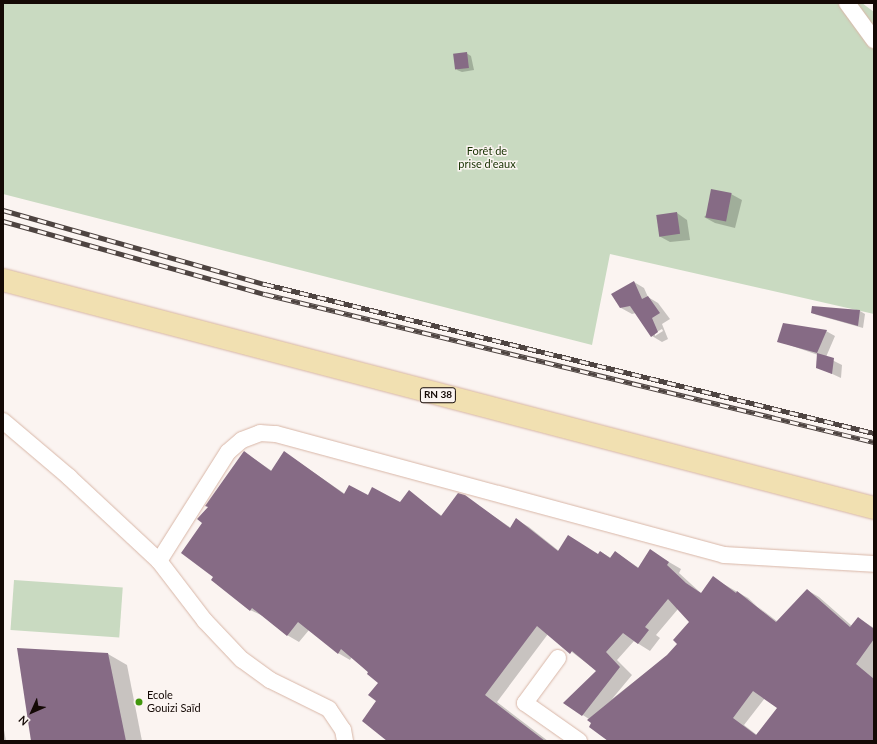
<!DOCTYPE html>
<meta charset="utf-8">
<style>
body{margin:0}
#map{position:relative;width:877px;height:744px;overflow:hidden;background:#fbf4f1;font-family:Lato,sans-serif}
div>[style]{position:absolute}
.green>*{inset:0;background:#c9dac1;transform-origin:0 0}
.shadow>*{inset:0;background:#0003}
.building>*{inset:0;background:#866b85;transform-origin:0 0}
.roads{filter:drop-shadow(0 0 1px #d8b6a7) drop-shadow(0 0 1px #d8b6a7)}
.street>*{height:16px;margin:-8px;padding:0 8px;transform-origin:8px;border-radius:8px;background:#fff}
.primary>*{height:22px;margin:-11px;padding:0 11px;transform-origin:11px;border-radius:11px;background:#f1e0b1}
.rail>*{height:4.5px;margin-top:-2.25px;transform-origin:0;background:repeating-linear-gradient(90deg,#fbf4f1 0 9px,#4e4441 0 18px);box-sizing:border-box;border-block:1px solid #4e4441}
.dots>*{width:11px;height:11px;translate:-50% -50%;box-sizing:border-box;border:2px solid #fbf4f1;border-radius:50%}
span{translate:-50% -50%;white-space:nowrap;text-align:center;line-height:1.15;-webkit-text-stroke:3px #fbf4f1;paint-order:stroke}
.shield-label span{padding:1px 3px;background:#fbf4f1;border:1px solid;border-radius:3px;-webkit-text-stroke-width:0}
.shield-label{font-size:10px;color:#140905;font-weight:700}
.park-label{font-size:11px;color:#163101}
.poi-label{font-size:11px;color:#140905}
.left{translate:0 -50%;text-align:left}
.frame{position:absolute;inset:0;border:4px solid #140905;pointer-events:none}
.north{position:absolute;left:12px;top:692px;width:40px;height:40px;-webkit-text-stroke:3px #fbf4f1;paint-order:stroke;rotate:225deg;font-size:11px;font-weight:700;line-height:16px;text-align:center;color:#140905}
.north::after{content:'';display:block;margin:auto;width:14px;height:18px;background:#140905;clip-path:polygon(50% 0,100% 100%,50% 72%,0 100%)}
</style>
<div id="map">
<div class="green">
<div style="clip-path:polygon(3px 3px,862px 3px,874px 12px,874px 314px,610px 254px,592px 345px,3px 194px)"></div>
<div style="left:14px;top:580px;width:109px;height:50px;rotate:4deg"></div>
</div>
<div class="shadow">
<div style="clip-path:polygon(466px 53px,471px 56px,474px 70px,462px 72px,457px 70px)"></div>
<div style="clip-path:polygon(731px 194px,742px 200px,735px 228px,715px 223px,704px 217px)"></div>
<div style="clip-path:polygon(677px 213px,687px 220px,690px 240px,670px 242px,659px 236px)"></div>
<div style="clip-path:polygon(evenodd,634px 282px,644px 288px,648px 297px,658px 303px,670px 319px,662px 324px,668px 339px,662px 342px,652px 336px,636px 313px,632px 314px,621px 308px,634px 282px,662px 329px,663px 331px,655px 336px,655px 333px,662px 329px)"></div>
<div style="clip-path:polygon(813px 307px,860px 311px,865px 314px,863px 328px,817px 315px,812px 313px)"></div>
<div style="clip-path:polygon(826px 331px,835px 336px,826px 357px,842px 365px,841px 378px,817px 367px,818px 355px,778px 341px)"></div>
<div style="clip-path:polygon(evenodd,244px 452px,272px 471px,284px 452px,345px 494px,400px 503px,409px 492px,442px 516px,464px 496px,511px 528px,517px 520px,529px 527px,559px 551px,599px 555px,601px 552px,611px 558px,615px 552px,639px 568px,650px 551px,681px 569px,679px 573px,702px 594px,713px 578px,748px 598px,780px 626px,748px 599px,778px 622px,807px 590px,819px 597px,852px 626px,858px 618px,874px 628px,874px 741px,610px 741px,589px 719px,564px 703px,597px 671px,548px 634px,497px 702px,548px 741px,389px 741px,377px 701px,379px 683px,352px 657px,350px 660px,338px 653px,309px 630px,299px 642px,287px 635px,263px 616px,250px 610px,215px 577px,204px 523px,209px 507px,244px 452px,678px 609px,691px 622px,678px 644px,668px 655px,612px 699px,632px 675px,617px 660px,634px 641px,650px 651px,660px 638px,656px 635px,678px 609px,244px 452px,765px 698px,778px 708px,757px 735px,744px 725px,765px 698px)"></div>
<div style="clip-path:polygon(108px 654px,127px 665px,142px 741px,32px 741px)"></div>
<div style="clip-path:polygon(3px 730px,4px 730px,6px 741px,3px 741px)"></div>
</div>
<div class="building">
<div style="left:467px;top:52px;width:16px;height:14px;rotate:83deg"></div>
<div style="left:711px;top:189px;width:21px;height:29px;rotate:11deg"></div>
<div style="left:677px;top:212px;width:22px;height:21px;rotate:82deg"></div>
<div style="clip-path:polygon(634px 281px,642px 299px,648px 296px,660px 313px,652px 318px,658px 332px,651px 337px,630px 306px,620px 308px,611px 294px)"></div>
<div style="clip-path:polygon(812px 306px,860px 310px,858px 326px,811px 313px)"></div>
<div style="clip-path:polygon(783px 323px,827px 330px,817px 353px,777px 342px)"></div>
<div style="clip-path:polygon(817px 353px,834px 358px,832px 374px,816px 368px)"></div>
<div style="clip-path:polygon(evenodd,244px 451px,271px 471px,284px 451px,344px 494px,349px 485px,368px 495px,372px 487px,400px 502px,409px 490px,441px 516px,458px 493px,465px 495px,510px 528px,516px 518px,558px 551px,568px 535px,598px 554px,600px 551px,610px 558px,615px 551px,638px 568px,650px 549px,669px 562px,667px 565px,686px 583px,701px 593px,713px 576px,736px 593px,737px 591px,776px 622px,807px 589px,850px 627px,858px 617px,874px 629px,874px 639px,856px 664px,874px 679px,874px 741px,608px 741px,589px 727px,591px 723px,587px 720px,667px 655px,677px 644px,673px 640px,689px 622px,668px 599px,645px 627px,649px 630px,638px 644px,623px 633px,606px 652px,620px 667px,582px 716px,563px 703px,596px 671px,572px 651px,570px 654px,537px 626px,485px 695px,545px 741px,387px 741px,362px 721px,376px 701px,368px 695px,378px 683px,367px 674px,368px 672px,341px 649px,338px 654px,298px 622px,287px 636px,252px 608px,250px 611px,211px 580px,213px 577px,181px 553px,202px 523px,197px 519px,208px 507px,205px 506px,244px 451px,753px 691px,777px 708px,756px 735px,733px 718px,753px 691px)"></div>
<div style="clip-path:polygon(17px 648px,108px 653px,126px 741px,31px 741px)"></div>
</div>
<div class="roads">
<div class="street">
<div style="left:847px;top:3px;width:46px;rotate:53.9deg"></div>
<div style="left:3px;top:421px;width:87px;rotate:40.3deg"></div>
<div style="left:69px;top:477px;width:123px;rotate:43deg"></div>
<div style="left:558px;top:658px;width:56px;rotate:126.3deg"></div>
<div style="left:525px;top:703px;width:66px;rotate:35.1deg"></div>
<div style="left:345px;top:741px;width:11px;rotate:-100deg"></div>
<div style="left:343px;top:730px;width:25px;rotate:-124deg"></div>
<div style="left:329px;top:709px;width:66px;rotate:-153.8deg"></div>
<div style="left:270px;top:680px;width:34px;rotate:-144deg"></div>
<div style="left:242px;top:660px;width:54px;rotate:-133.5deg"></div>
<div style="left:205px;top:621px;width:76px;rotate:-127.5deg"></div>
<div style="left:159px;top:561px;width:129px;rotate:-57.7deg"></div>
<div style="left:228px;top:452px;width:18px;rotate:-41deg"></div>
<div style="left:242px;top:440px;width:19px;rotate:-21deg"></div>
<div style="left:260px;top:433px;width:16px;rotate:4deg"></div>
<div style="left:276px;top:434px;width:464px;rotate:15.1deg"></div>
<div style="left:724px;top:555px;width:150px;rotate:3.4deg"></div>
</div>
<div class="primary">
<div style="left:3px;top:280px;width:900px;rotate:14.67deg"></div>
</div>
</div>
<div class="rail">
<div style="left:3px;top:210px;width:272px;rotate:15.8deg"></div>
<div style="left:265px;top:284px;width:627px;rotate:13.75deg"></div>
<div style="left:3px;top:221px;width:272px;rotate:15.6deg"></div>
<div style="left:265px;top:294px;width:627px;rotate:13.66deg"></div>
</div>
<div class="dots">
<div style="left:139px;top:702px;background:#40960c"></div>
</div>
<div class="shield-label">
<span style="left:438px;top:395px">RN 38</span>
</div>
<div class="park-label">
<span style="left:487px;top:158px">Forêt de<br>prise d'eaux</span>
</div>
<div class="poi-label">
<span class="left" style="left:147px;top:702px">Ecole<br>Gouizi Saïd</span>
</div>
<div class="frame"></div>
<div class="north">N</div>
</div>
